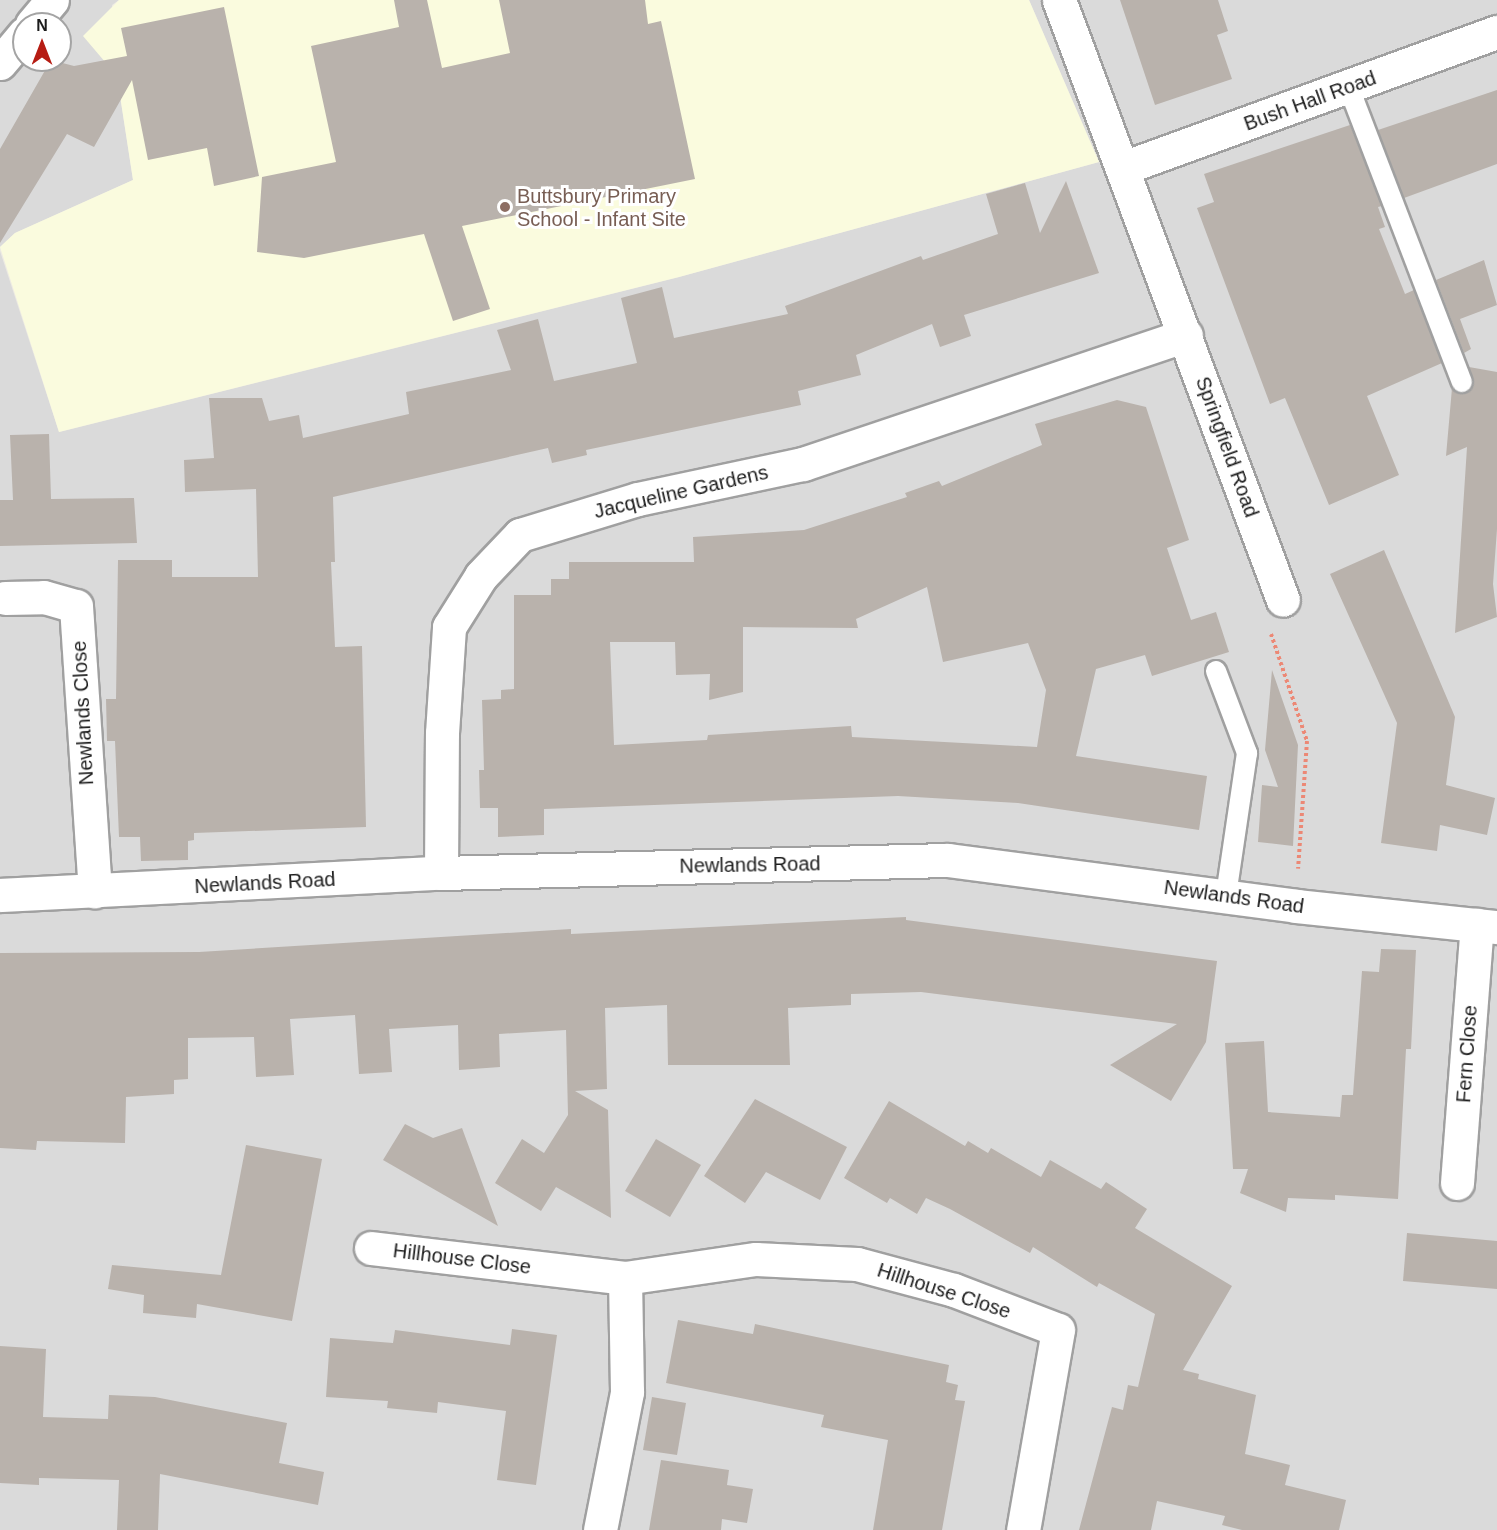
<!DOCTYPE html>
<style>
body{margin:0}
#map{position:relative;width:1497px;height:1530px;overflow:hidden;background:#edeae3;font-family:Helvetica,sans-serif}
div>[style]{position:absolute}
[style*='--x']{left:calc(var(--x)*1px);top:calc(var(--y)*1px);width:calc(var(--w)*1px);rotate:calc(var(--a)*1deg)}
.residential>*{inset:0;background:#dadada}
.education>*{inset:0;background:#fafbde}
.building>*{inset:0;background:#b9b2ac}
.path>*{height:4px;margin-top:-2px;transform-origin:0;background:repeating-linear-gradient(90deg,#ec8875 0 3px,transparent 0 6px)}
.roads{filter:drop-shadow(2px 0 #a0a0a0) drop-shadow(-2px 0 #a0a0a0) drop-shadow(0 2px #a0a0a0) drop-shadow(0 -2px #a0a0a0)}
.lane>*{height:20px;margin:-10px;padding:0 10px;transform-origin:10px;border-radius:10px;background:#fff}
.street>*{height:33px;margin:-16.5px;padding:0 16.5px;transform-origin:16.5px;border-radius:16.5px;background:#fff}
.dots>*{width:16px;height:16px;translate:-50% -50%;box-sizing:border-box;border:3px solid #fff;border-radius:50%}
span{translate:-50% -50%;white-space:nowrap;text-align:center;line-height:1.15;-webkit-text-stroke:6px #fff;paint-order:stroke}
.street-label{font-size:20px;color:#1c1c1c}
.education-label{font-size:20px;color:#785e54}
.left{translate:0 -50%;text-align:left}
.north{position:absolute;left:12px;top:12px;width:60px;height:60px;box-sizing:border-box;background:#fff;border:2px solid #a4a4a4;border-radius:50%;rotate:0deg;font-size:16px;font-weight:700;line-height:24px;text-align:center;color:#1c1c1c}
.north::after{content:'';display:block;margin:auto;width:21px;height:27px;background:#b61c13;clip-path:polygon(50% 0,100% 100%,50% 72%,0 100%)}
</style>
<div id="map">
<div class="residential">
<div style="clip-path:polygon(evenodd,0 0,119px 0,112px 5px,117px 76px,133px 180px,15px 233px,0 247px,0 0,24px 24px,60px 24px,60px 60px,24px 60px,24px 24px)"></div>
<div style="clip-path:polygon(1029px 0,1497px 0,1497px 1530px,0 1530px,0 251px,59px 432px,679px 277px,1099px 162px)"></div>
</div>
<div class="education">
<div style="clip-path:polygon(119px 0,1029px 0,1099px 162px,679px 277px,59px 432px,0 247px,15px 233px,133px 180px,117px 76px,83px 36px)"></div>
</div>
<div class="building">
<div style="clip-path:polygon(394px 0,427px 0,442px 68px,510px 53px,499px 0,645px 0,648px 24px,661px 21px,695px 179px,462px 226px,490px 309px,453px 321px,424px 234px,304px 258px,257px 252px,262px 177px,336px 162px,311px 46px,399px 27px)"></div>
<div style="clip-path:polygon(1120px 0,1218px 0,1228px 31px,1217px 35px,1232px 79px,1155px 105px)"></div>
<div style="clip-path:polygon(224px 7px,259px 176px,214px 186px,207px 148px,148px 160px,132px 80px,94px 147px,67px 134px,0 243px,0 149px,51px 60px,74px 66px,127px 56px,121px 28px)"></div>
<div style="clip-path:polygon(1497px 90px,1497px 164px,1404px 198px,1378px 130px)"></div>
<div style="clip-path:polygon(1350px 125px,1382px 206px,1378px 207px,1385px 227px,1379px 229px,1405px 294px,1414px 290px,1442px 363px,1367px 396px,1399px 475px,1329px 505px,1285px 398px,1270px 404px,1197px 208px,1214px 202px,1204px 174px)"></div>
<div style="clip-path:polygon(1066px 181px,1099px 273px,964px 315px,971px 336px,940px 347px,932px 324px,856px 355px,861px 375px,798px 391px,801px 405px,586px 450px,587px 455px,552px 463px,548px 448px,333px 497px,335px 562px,331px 562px,335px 647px,362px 646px,366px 827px,194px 833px,194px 840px,188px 841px,188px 860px,141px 861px,140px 837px,119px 837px,115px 741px,107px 741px,106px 699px,116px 699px,118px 560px,172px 560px,172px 577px,258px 577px,256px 489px,185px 492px,184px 460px,214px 458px,209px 398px,262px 398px,269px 421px,299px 415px,303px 438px,409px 414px,406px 392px,511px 370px,497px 330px,538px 319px,554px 381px,637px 363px,621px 298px,662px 287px,674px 338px,788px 314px,785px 306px,921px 256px,923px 260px,998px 234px,986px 194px,1025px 183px,1040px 233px)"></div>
<div style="clip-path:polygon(1484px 260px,1497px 305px,1460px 319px,1471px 349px,1464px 353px,1436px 280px)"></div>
<div style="clip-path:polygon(1469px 367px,1497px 372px,1497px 529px,1493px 584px,1497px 617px,1455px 633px,1467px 447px,1446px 456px,1452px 388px,1461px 394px,1471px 390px,1474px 383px)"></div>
<div style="clip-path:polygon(evenodd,1117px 400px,1146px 407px,1189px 540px,1167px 548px,1191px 620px,1216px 612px,1229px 652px,1152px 676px,1145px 655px,1096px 669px,1076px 756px,1207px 776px,1199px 830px,1018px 803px,898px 796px,544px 809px,544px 835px,498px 837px,498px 808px,480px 808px,479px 770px,484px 770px,482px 700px,501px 699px,501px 690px,514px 689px,514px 595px,551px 595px,551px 579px,569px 579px,569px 562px,694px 562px,693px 537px,804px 530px,907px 497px,905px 493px,939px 481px,942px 486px,1042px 445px,1035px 424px,1117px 400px,927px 587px,943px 662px,1028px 643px,1046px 690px,1037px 747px,852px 737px,851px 726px,708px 735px,707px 740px,614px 745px,610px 642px,675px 642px,676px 675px,710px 674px,709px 700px,743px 692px,743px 627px,858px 628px,856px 619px,927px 587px)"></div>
<div style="clip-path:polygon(49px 434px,51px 499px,134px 498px,137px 543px,0 546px,0 500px,13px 500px,10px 435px)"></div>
<div style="clip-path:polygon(1384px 550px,1455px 717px,1446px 785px,1495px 798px,1487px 835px,1440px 825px,1437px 851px,1381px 843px,1397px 723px,1330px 574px)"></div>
<div style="clip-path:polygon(1272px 670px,1298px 745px,1293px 846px,1258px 842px,1262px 785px,1278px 787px,1265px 750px)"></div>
<div style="clip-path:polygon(906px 917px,906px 920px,1217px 961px,1206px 1042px,1171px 1101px,1110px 1065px,1177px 1024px,921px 992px,851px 994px,851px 1005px,788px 1008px,790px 1065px,668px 1065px,667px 1005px,605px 1008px,607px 1089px,575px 1091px,608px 1110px,611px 1218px,556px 1187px,541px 1211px,495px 1183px,522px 1139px,544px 1153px,568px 1115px,566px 1030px,499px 1034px,500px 1067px,459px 1070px,458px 1025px,389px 1029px,392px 1072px,359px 1074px,355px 1015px,290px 1019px,294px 1075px,256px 1077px,254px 1037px,188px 1038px,188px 1079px,174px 1080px,174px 1094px,126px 1097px,125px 1143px,37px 1141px,36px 1150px,0 1148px,0 953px,199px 952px,571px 929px,571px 934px)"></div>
<div style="clip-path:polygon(1381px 949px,1416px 950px,1411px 1049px,1406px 1049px,1398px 1199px,1335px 1195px,1335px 1200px,1288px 1198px,1286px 1212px,1240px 1193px,1248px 1169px,1233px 1169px,1225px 1043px,1264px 1041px,1268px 1112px,1340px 1117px,1342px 1095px,1353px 1095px,1362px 971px,1379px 972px)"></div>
<div style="clip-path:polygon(755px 1099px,847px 1147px,820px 1200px,766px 1172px,745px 1203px,704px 1176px)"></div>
<div style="clip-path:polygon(889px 1101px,965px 1146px,968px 1141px,988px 1153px,991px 1148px,1041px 1177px,1050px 1160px,1101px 1189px,1106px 1182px,1147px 1209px,1135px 1228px,1232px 1286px,1183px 1370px,1199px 1374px,1198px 1379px,1256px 1395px,1245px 1454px,1290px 1465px,1285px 1485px,1346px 1500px,1339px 1530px,1242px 1530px,1222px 1525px,1225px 1516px,1157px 1501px,1151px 1530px,1079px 1530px,1112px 1407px,1123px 1410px,1128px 1385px,1138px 1387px,1155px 1314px,1099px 1283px,1097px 1287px,1033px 1247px,1030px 1253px,950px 1209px,926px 1198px,917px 1214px,890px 1198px,887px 1203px,844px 1178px)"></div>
<div style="clip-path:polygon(405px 1124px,433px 1138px,462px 1128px,498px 1226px,383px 1160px)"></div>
<div style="clip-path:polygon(656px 1139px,701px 1165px,670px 1217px,625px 1191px)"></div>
<div style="clip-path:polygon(246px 1145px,322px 1159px,292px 1321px,197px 1304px,196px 1318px,143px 1313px,144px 1295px,108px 1289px,112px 1265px,221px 1275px)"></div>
<div style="clip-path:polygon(1407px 1233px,1497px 1241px,1497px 1289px,1403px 1281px)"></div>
<div style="clip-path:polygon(678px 1320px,753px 1334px,755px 1324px,949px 1365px,946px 1382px,958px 1385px,955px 1400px,965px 1401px,942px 1530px,873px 1530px,888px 1440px,821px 1427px,824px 1415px,666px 1383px)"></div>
<div style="clip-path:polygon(512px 1329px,557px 1335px,536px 1485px,497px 1480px,506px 1411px,438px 1402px,437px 1413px,387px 1408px,388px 1401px,326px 1397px,330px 1338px,393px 1343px,395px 1330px,510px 1345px)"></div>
<div style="clip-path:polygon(0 1346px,46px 1349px,43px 1417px,108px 1419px,109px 1395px,155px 1397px,287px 1423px,279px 1463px,324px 1472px,318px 1505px,160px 1474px,158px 1530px,117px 1530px,119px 1480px,39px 1478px,39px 1485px,0 1483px)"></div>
<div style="clip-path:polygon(652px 1397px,686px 1403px,677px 1455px,643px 1450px)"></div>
<div style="clip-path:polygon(661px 1460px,729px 1470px,727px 1485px,753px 1489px,747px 1523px,722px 1519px,721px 1530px,649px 1530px)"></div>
</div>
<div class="path">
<div style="--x:1271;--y:634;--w:113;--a:71.4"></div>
<div style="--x:1307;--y:741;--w:128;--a:94"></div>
</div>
<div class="roads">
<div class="lane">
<div style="--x:1349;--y:88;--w:315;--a:69"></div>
<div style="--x:1216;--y:671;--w:88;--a:69.3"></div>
<div style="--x:1247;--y:753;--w:145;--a:98.4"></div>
</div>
<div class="street">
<div style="--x:1059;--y:0;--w:640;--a:69.53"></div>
<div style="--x:32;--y:24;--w:31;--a:-50"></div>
<div style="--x:0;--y:63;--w:38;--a:-50"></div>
<div style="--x:1123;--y:168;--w:398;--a:-20"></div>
<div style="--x:5;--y:598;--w:39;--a:-1"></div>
<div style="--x:44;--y:597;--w:33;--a:16"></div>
<div style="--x:76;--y:606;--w:286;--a:86.2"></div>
<div style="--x:441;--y:873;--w:140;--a:-89.6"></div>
<div style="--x:442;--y:733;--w:106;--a:-86.2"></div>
<div style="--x:449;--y:627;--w:60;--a:-57.9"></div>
<div style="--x:481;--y:576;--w:57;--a:-46.4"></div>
<div style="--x:520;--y:535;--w:123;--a:-17"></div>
<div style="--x:638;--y:499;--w:169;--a:-12"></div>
<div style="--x:803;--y:464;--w:404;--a:-18.6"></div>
<div style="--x:0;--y:895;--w:442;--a:-2.9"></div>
<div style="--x:441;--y:873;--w:507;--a:-1.47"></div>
<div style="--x:948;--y:860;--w:351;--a:7.5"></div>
<div style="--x:1296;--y:906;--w:202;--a:6"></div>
<div style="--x:1457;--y:1183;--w:259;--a:-85.6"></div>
<div style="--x:371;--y:1248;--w:256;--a:6.7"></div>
<div style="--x:600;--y:1530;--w:141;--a:-78.9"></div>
<div style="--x:627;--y:1392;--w:114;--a:-91"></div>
<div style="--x:625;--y:1278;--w:132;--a:-8.3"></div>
<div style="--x:756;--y:1259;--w:101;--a:2.8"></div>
<div style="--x:857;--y:1264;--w:100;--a:15"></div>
<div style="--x:954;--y:1290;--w:111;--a:21"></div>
<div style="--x:1058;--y:1330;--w:203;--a:99.9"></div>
</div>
</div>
<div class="dots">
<div style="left:505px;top:207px;background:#8d6e63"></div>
</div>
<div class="street-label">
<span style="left:1310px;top:101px;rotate:-20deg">Bush Hall Road</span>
<span style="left:1227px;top:447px;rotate:70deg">Springfield Road</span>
<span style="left:681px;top:492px;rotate:-13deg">Jacqueline Gardens</span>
<span style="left:83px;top:713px;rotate:-93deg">Newlands Close</span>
<span style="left:750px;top:865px;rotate:-1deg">Newlands Road</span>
<span style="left:265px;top:883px;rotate:-3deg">Newlands Road</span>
<span style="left:1234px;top:897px;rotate:8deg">Newlands Road</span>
<span style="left:1467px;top:1054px;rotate:-86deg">Fern Close</span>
<span style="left:462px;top:1259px;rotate:7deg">Hillhouse Close</span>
<span style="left:944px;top:1291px;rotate:18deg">Hillhouse Close</span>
</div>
<div class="education-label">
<span class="left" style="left:517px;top:208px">Buttsbury Primary<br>School - Infant Site</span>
</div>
<div class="north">N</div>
</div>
